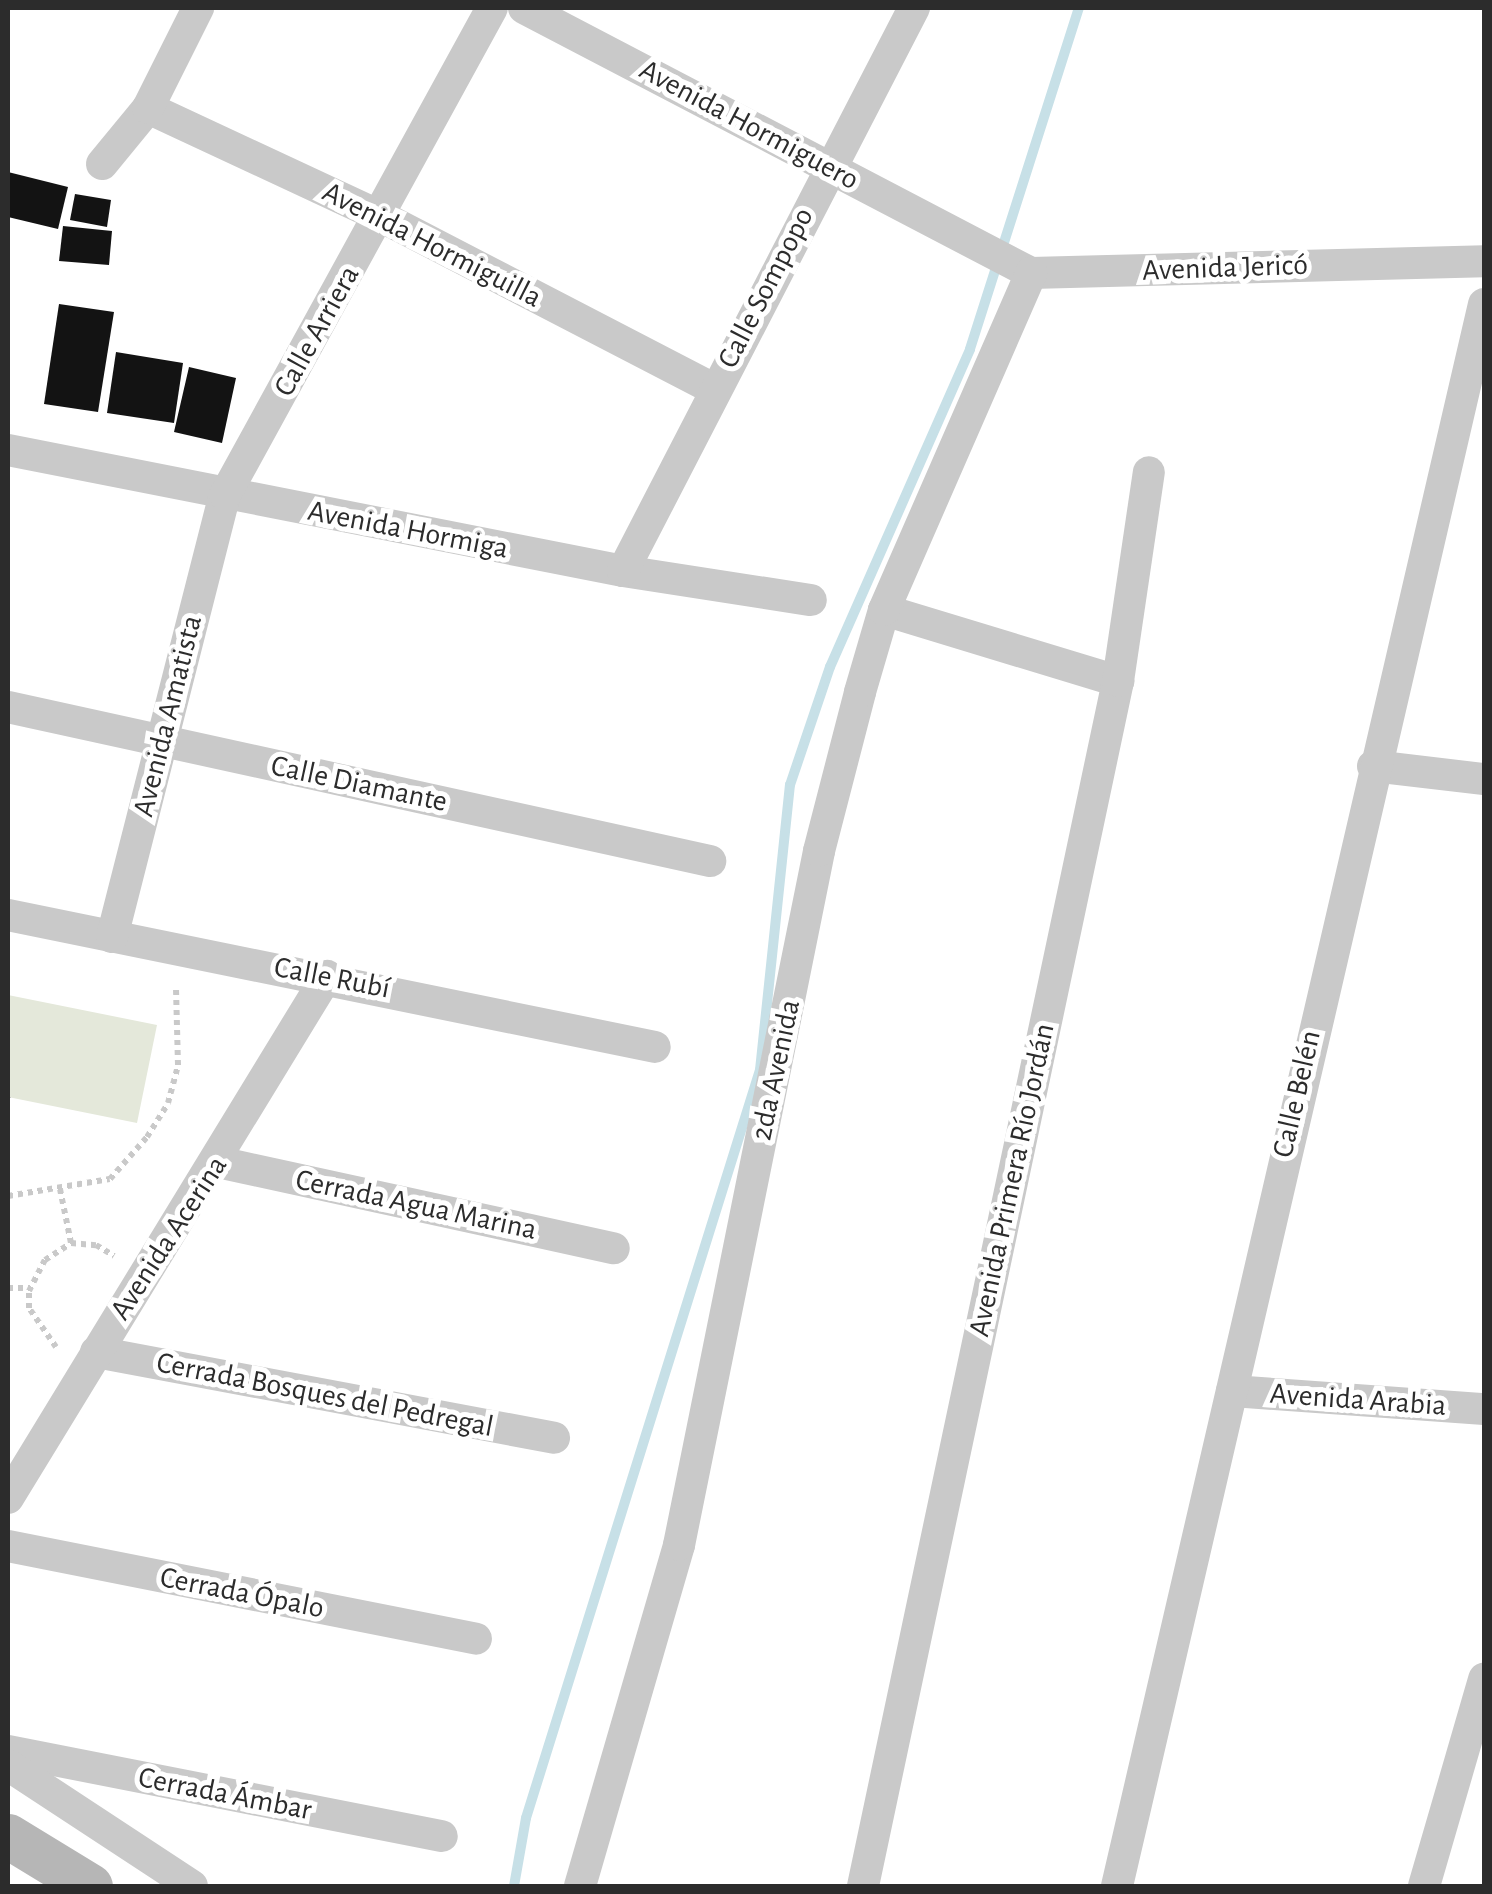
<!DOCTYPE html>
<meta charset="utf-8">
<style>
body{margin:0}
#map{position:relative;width:1492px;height:1894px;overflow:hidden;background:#fff;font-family:"Alegreya Sans",sans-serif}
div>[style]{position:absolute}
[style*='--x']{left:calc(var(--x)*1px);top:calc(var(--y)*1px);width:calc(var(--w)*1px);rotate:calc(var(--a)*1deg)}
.green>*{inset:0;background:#e4e8da}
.stream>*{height:10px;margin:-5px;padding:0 5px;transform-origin:5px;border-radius:5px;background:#c7e0e7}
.building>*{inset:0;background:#131313}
.path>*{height:6px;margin-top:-3px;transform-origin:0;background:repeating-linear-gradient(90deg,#c9c9c9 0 5px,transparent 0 10px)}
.minor>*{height:32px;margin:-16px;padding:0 16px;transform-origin:16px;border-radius:16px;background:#c9c9c9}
.secondary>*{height:45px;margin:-22.5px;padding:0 22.5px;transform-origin:22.5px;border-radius:22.5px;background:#b6b6b6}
span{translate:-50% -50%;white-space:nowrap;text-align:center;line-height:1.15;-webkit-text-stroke:10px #fff;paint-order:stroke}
.street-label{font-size:30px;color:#2c2c2c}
.frame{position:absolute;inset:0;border:10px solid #2c2c2c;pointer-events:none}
</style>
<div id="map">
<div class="green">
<div style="clip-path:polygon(8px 995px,157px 1025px,137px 1123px,8px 1097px)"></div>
</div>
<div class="stream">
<div style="--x:514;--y:1886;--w:69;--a:-80"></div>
<div style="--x:526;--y:1818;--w:784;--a:-72.63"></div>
<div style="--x:760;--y:1070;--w:287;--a:-84"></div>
<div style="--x:790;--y:785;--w:125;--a:-71.3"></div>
<div style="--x:830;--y:667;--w:347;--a:-66.2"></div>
<div style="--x:970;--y:349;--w:358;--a:-72.3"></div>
</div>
<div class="building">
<div style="clip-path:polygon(8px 172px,68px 187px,58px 229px,8px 217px)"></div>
<div style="clip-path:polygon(75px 194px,111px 200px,107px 227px,70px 220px)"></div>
<div style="clip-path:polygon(63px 226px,112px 231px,109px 265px,59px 261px)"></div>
<div style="clip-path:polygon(59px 304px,114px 312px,98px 412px,44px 404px)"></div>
<div style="clip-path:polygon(116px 352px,183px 363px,174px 423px,107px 413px)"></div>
<div style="clip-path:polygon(189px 367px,236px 378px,222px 443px,174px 432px)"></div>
</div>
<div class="path">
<div style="--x:8;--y:1098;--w:1;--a:-90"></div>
<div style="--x:60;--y:1189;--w:55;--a:78.5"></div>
<div style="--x:8;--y:1196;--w:103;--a:-9.5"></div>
<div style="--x:110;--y:1179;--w:56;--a:-48.6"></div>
<div style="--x:147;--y:1137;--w:40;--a:-58"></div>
<div style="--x:168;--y:1103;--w:39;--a:-75"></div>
<div style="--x:178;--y:1065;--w:78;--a:-91.5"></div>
<div style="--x:8;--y:1288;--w:22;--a:0"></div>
<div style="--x:56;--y:1347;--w:47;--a:-124.7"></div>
<div style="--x:29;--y:1308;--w:17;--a:-90"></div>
<div style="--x:29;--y:1291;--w:35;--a:-63"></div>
<div style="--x:45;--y:1260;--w:31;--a:-33"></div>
<div style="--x:71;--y:1243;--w:25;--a:5"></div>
<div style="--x:96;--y:1245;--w:21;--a:31"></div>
</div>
<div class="minor">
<div style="--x:524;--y:8;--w:572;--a:27.6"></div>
<div style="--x:1031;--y:273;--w:453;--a:-1.5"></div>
<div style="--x:148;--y:108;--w:258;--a:25"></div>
<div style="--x:382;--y:217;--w:374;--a:27.4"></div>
<div style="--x:102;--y:164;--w:72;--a:-50.6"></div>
<div style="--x:148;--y:108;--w:112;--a:-63.4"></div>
<div style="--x:8;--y:450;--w:627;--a:11.13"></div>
<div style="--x:623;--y:571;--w:190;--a:8.8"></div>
<div style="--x:623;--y:571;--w:634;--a:-62.67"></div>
<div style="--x:884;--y:610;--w:245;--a:16.9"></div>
<div style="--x:8;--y:707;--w:719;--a:12.37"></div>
<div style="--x:1373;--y:766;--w:112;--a:6.7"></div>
<div style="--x:8;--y:915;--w:660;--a:11.53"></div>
<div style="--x:112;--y:937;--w:456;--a:-75.7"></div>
<div style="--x:225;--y:495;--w:555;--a:-61.27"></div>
<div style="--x:218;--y:1162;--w:405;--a:12.3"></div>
<div style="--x:96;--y:1352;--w:466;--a:10.6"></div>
<div style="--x:1232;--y:1391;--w:253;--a:4.1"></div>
<div style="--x:8;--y:1498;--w:612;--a:-58.57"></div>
<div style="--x:8;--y:1546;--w:477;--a:11.2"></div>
<div style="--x:8;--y:1751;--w:442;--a:11.1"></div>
<div style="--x:8;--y:1765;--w:220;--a:33.3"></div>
<div style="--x:580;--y:1886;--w:355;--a:-73.8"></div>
<div style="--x:679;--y:1545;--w:708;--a:-78.59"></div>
<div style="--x:819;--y:851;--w:164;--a:-75.5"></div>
<div style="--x:860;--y:692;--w:85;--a:-73.7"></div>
<div style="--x:884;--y:610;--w:368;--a:-66.4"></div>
<div style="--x:863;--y:1886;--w:1232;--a:-78.05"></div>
<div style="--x:1118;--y:681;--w:211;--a:-81.6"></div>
<div style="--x:1117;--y:1886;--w:1624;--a:-76.94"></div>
<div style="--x:1424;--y:1886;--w:216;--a:-73.8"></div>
</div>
<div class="secondary">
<div style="--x:8;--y:1836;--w:96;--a:31.4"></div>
</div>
<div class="street-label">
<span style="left:749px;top:125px;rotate:28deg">Avenida Hormiguero</span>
<span style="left:432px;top:245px;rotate:27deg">Avenida Hormiguilla</span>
<span style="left:1225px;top:268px;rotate:-2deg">Avenida Jericó</span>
<span style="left:766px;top:288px;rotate:-63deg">Calle Sompopo</span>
<span style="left:317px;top:331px;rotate:-61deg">Calle Arriera</span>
<span style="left:408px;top:530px;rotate:11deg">Avenida Hormiga</span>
<span style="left:168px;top:716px;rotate:-76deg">Avenida Amatista</span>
<span style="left:359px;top:784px;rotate:12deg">Calle Diamante</span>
<span style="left:332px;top:978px;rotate:11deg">Calle Rubí</span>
<span style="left:776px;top:1070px;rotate:-78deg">2da Avenida</span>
<span style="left:1297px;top:1094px;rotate:-77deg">Calle Belén</span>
<span style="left:1012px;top:1180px;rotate:-78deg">Avenida Primera Río Jordán</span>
<span style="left:416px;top:1205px;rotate:12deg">Cerrada Agua Marina</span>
<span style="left:169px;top:1238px;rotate:-57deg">Avenida Acerina</span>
<span style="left:325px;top:1395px;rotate:11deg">Cerrada Bosques del Pedregal</span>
<span style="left:1358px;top:1400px;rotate:4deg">Avenida Arabia</span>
<span style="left:242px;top:1593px;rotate:11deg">Cerrada Ópalo</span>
<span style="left:225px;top:1794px;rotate:11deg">Cerrada Ámbar</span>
</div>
<div class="frame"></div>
</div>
